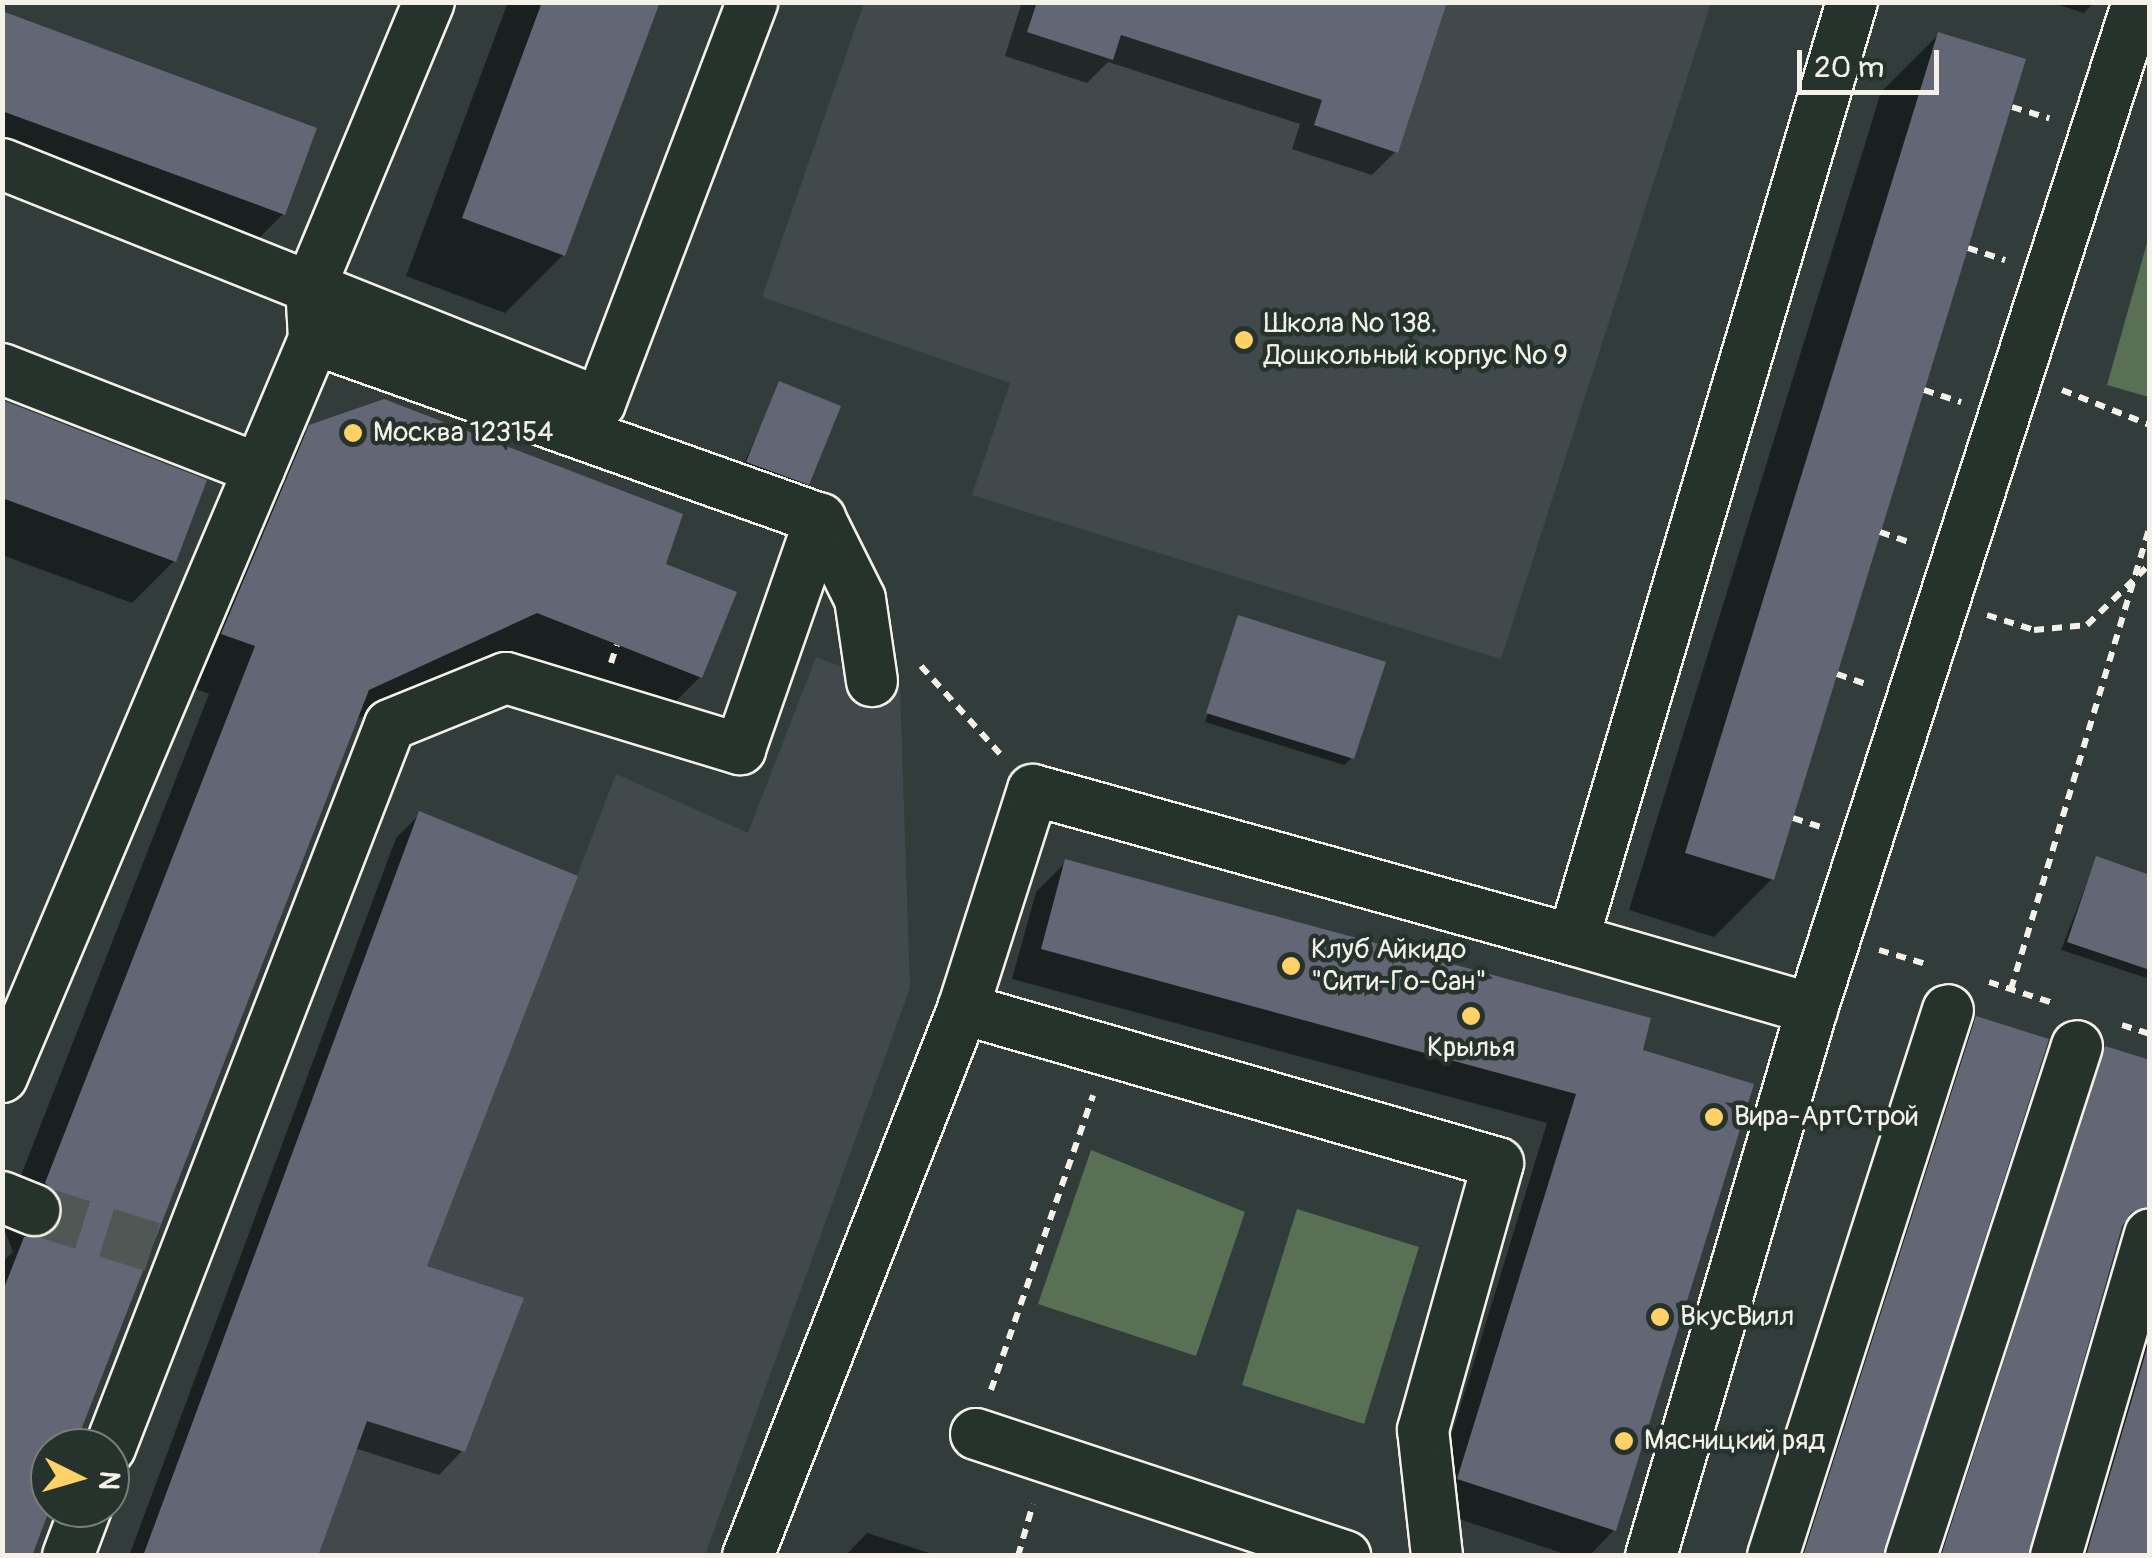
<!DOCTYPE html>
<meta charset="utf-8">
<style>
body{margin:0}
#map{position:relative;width:2152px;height:1558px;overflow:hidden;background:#323d3b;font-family:Pangolin,sans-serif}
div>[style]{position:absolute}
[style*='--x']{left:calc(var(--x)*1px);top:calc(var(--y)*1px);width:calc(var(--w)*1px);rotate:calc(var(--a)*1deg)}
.built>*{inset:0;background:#41494c}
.green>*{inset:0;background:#597055}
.shadow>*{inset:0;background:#0007}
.building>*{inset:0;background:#636674}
.minor-tunnel>*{height:50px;margin-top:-25px;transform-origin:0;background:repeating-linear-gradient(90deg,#4f5855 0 50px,transparent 0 75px)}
.path>*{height:6px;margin-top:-3px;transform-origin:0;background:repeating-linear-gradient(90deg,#f4f1e8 0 10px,transparent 0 18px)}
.roads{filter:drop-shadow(2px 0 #f4f1e8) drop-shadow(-2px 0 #f4f1e8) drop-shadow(0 2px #f4f1e8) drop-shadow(0 -2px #f4f1e8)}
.minor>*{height:50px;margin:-25px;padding:0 25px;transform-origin:25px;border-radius:25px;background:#26332d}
.dots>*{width:28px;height:28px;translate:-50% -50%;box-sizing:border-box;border:5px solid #26332d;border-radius:50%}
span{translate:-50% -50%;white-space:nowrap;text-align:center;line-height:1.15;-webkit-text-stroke:9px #26332d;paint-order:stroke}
.poi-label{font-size:28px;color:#f4f1e8}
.left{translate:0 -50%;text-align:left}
.frame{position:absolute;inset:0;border:5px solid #f4f1e8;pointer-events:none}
.north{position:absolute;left:30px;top:1428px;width:100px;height:100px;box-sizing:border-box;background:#26332d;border:2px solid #787f78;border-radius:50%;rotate:95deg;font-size:28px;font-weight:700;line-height:40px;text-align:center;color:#f4f1e8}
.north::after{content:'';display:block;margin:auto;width:35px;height:45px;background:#ffd166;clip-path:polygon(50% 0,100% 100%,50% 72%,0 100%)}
.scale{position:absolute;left:1797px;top:50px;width:142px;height:45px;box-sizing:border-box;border:5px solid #f4f1e8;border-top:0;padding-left:12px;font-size:30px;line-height:35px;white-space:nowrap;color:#f4f1e8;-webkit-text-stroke:8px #26332d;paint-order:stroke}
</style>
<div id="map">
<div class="built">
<div style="clip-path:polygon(864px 3px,1711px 3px,1501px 659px,972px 495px,1010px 383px,762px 297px)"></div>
<div style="clip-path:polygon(816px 657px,900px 689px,910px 988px,705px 1555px,143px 1556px,419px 811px,577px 876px,616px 774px,748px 833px)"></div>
</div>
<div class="green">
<div style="clip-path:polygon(2149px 236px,2150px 236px,2149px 397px,2107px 385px)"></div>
<div style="clip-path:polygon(1091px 1150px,1245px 1212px,1196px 1356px,1038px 1304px)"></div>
<div style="clip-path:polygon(1297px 1209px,1419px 1247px,1364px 1424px,1242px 1385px)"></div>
</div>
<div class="shadow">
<div style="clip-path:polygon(508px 2px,658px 2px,563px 255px,505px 313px,406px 276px)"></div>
<div style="clip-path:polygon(1022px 2px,1444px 2px,1396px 151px,1372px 175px,1292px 149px,1300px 124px,1108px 62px,1087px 83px,1005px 56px)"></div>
<div style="clip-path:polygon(2050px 2px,2094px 2px,2084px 13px)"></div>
<div style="clip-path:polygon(2px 14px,283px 214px,241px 256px,2px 168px)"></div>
<div style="clip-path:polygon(1939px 34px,1772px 879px,1714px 937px,1629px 910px,1881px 92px)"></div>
<div style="clip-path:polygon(780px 384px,807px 483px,800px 491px,741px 470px)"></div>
<div style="clip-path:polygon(2px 405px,174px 561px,132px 603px,2px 555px)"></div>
<div style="clip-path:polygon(310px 427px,663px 565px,700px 677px,653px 724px,488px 659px,355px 720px,71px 1448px,50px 1448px,50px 1501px,2px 1556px,2px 1262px,13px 1252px,2px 1224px,209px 694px,175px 681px,262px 476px)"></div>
<div style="clip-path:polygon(1239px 618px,1352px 758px,1344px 765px,1205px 722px)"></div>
<div style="clip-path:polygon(420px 814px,424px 1267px,463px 1450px,439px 1475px,354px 1448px,315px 1556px,129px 1556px,396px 838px)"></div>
<div style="clip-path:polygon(2096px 859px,2150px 877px,2150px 979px,2061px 950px)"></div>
<div style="clip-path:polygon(1066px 862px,1640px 1052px,1614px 1530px,1589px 1556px,1571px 1556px,1429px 1509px,1547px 1123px,1012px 979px,1036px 892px)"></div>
<div style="clip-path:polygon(1976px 1019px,1883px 1556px,1800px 1556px,1969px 1026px)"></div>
<div style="clip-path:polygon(2106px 1049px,2150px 1063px,2150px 1213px,2132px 1213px,2120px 1224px,2028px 1556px,1938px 1556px)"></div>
<div style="clip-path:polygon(2150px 1325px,2150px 1542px,2145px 1556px,2082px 1556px)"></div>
<div style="clip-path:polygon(867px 1533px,939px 1556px,845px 1556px)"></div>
</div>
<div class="building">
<div style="clip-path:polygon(542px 2px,660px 2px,565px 256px,462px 218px)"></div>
<div style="clip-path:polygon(1037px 2px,1447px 2px,1398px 153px,1314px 125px,1322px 100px,1121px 35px,1113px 60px,1027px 32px)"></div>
<div style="clip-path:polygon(2px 11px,317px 128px,285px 215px,2px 111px)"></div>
<div style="clip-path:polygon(1938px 32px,2026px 59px,1774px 880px,1685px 853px)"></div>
<div style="clip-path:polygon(779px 381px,841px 406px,809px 485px,746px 462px)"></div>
<div style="clip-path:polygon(384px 399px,683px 514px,666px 564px,737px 592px,702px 678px,537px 613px,369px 690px,74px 1448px,50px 1448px,50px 1508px,32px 1556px,2px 1556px,2px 1293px,24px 1237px,52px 1233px,62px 1220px,58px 1193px,45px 1183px,255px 646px,221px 634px,309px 425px)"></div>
<div style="clip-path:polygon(2px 400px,207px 480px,176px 562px,2px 498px)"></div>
<div style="clip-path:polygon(1238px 615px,1386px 662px,1354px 759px,1206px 713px)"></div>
<div style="clip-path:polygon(419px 811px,578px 876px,427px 1266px,524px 1298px,465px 1452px,367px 1421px,318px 1556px,143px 1556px)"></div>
<div style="clip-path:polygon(2096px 856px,2150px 875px,2150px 970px,2067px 942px)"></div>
<div style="clip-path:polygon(1065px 859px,1651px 1018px,1643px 1050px,1754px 1084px,1616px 1531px,1457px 1479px,1576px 1094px,1041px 949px)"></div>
<div style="clip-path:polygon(1976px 1016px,2049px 1039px,1883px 1556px,1803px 1556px)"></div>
<div style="clip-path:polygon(2105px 1046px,2150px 1060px,2150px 1206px,2131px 1213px,2122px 1226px,2028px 1556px,1941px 1556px)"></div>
<div style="clip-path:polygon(2150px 1338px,2150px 1556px,2086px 1556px)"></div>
</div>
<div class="minor-tunnel">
<div style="--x:35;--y:1210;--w:123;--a:17.5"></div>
</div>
<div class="path">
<div style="--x:2012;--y:107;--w:39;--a:17"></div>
<div style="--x:1968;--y:248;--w:39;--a:18"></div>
<div style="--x:1924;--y:390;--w:39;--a:18"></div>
<div style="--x:2062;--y:390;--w:95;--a:21.7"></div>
<div style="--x:1880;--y:532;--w:34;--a:19"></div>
<div style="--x:1987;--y:615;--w:49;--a:17.7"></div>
<div style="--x:2034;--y:630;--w:53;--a:-5.4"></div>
<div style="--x:2087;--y:625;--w:88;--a:-44.1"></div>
<div style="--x:611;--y:663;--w:19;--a:-72"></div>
<div style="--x:921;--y:666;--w:122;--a:48"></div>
<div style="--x:1837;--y:674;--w:34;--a:19"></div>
<div style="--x:1793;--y:818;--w:28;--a:18"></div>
<div style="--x:1879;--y:950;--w:52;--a:16.7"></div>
<div style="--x:1989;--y:982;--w:67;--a:18.2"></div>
<div style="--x:2011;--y:989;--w:484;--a:-73.3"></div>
<div style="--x:2122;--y:1025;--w:29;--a:18"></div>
<div style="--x:991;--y:1390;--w:312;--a:-70.9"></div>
<div style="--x:1018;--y:1556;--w:54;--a:-73.9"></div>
</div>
<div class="roads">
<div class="minor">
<div style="--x:2;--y:164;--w:644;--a:21.78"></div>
<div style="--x:600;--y:403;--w:429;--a:-69.2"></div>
<div style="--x:2;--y:369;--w:276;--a:21.3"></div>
<div style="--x:820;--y:519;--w:89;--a:63.4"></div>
<div style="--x:860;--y:599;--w:83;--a:81.7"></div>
<div style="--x:1573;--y:940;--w:249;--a:16.1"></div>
<div style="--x:2;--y:1077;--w:801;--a:-67.08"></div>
<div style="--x:314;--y:339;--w:54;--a:-93.2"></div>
<div style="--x:311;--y:285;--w:307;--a:-67.4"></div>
<div style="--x:2;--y:1197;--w:35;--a:22"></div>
<div style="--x:976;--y:1434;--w:389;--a:18.3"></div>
<div style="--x:110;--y:1448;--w:775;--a:-68.83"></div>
<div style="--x:390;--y:725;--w:125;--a:-22.1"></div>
<div style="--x:506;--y:678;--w:245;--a:16.9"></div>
<div style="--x:740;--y:749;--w:244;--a:-70.8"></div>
<div style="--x:820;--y:519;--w:537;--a:-160.42"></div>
<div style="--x:68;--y:1556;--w:51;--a:-69.4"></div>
<div style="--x:748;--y:1556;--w:588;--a:-68.54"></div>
<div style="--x:1437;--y:1556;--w:127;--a:-96.3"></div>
<div style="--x:1423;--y:1430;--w:277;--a:-74.3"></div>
<div style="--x:1498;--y:1163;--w:557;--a:-163.94"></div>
<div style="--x:963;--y:1009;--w:230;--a:-72.3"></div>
<div style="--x:1033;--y:790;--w:560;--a:15.52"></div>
<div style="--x:1573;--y:940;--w:979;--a:-73.44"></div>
<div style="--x:1651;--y:1556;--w:570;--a:-73.6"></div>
<div style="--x:1812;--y:1009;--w:1058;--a:-72.06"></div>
<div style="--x:1773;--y:1556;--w:573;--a:-72.23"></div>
<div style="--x:1911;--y:1556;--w:536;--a:-71.97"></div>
<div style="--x:2056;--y:1556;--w:335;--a:-73.7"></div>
</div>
</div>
<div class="dots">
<div style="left:1244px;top:340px;background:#ffd166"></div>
<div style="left:353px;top:433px;background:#ffd166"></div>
<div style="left:1291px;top:966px;background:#ffd166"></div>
<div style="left:1471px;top:1016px;background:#ffd166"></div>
<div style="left:1714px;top:1117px;background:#ffd166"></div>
<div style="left:1660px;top:1317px;background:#ffd166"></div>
<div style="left:1624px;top:1441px;background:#ffd166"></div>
</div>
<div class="poi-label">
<span class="left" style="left:1264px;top:340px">Школа № 138.<br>Дошкольный корпус № 9</span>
<span class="left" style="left:373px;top:433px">Москва 123154</span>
<span class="left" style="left:1311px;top:966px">Клуб Айкидо<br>"Сити-Го-Сан"</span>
<span style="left:1471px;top:1048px">Крылья</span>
<span class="left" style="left:1734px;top:1117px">Вира-АртСтрой</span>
<span class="left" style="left:1680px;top:1317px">ВкусВилл</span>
<span class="left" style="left:1644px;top:1441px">Мясницкий ряд</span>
</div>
<div class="frame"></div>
<div class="north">N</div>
<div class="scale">20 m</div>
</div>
